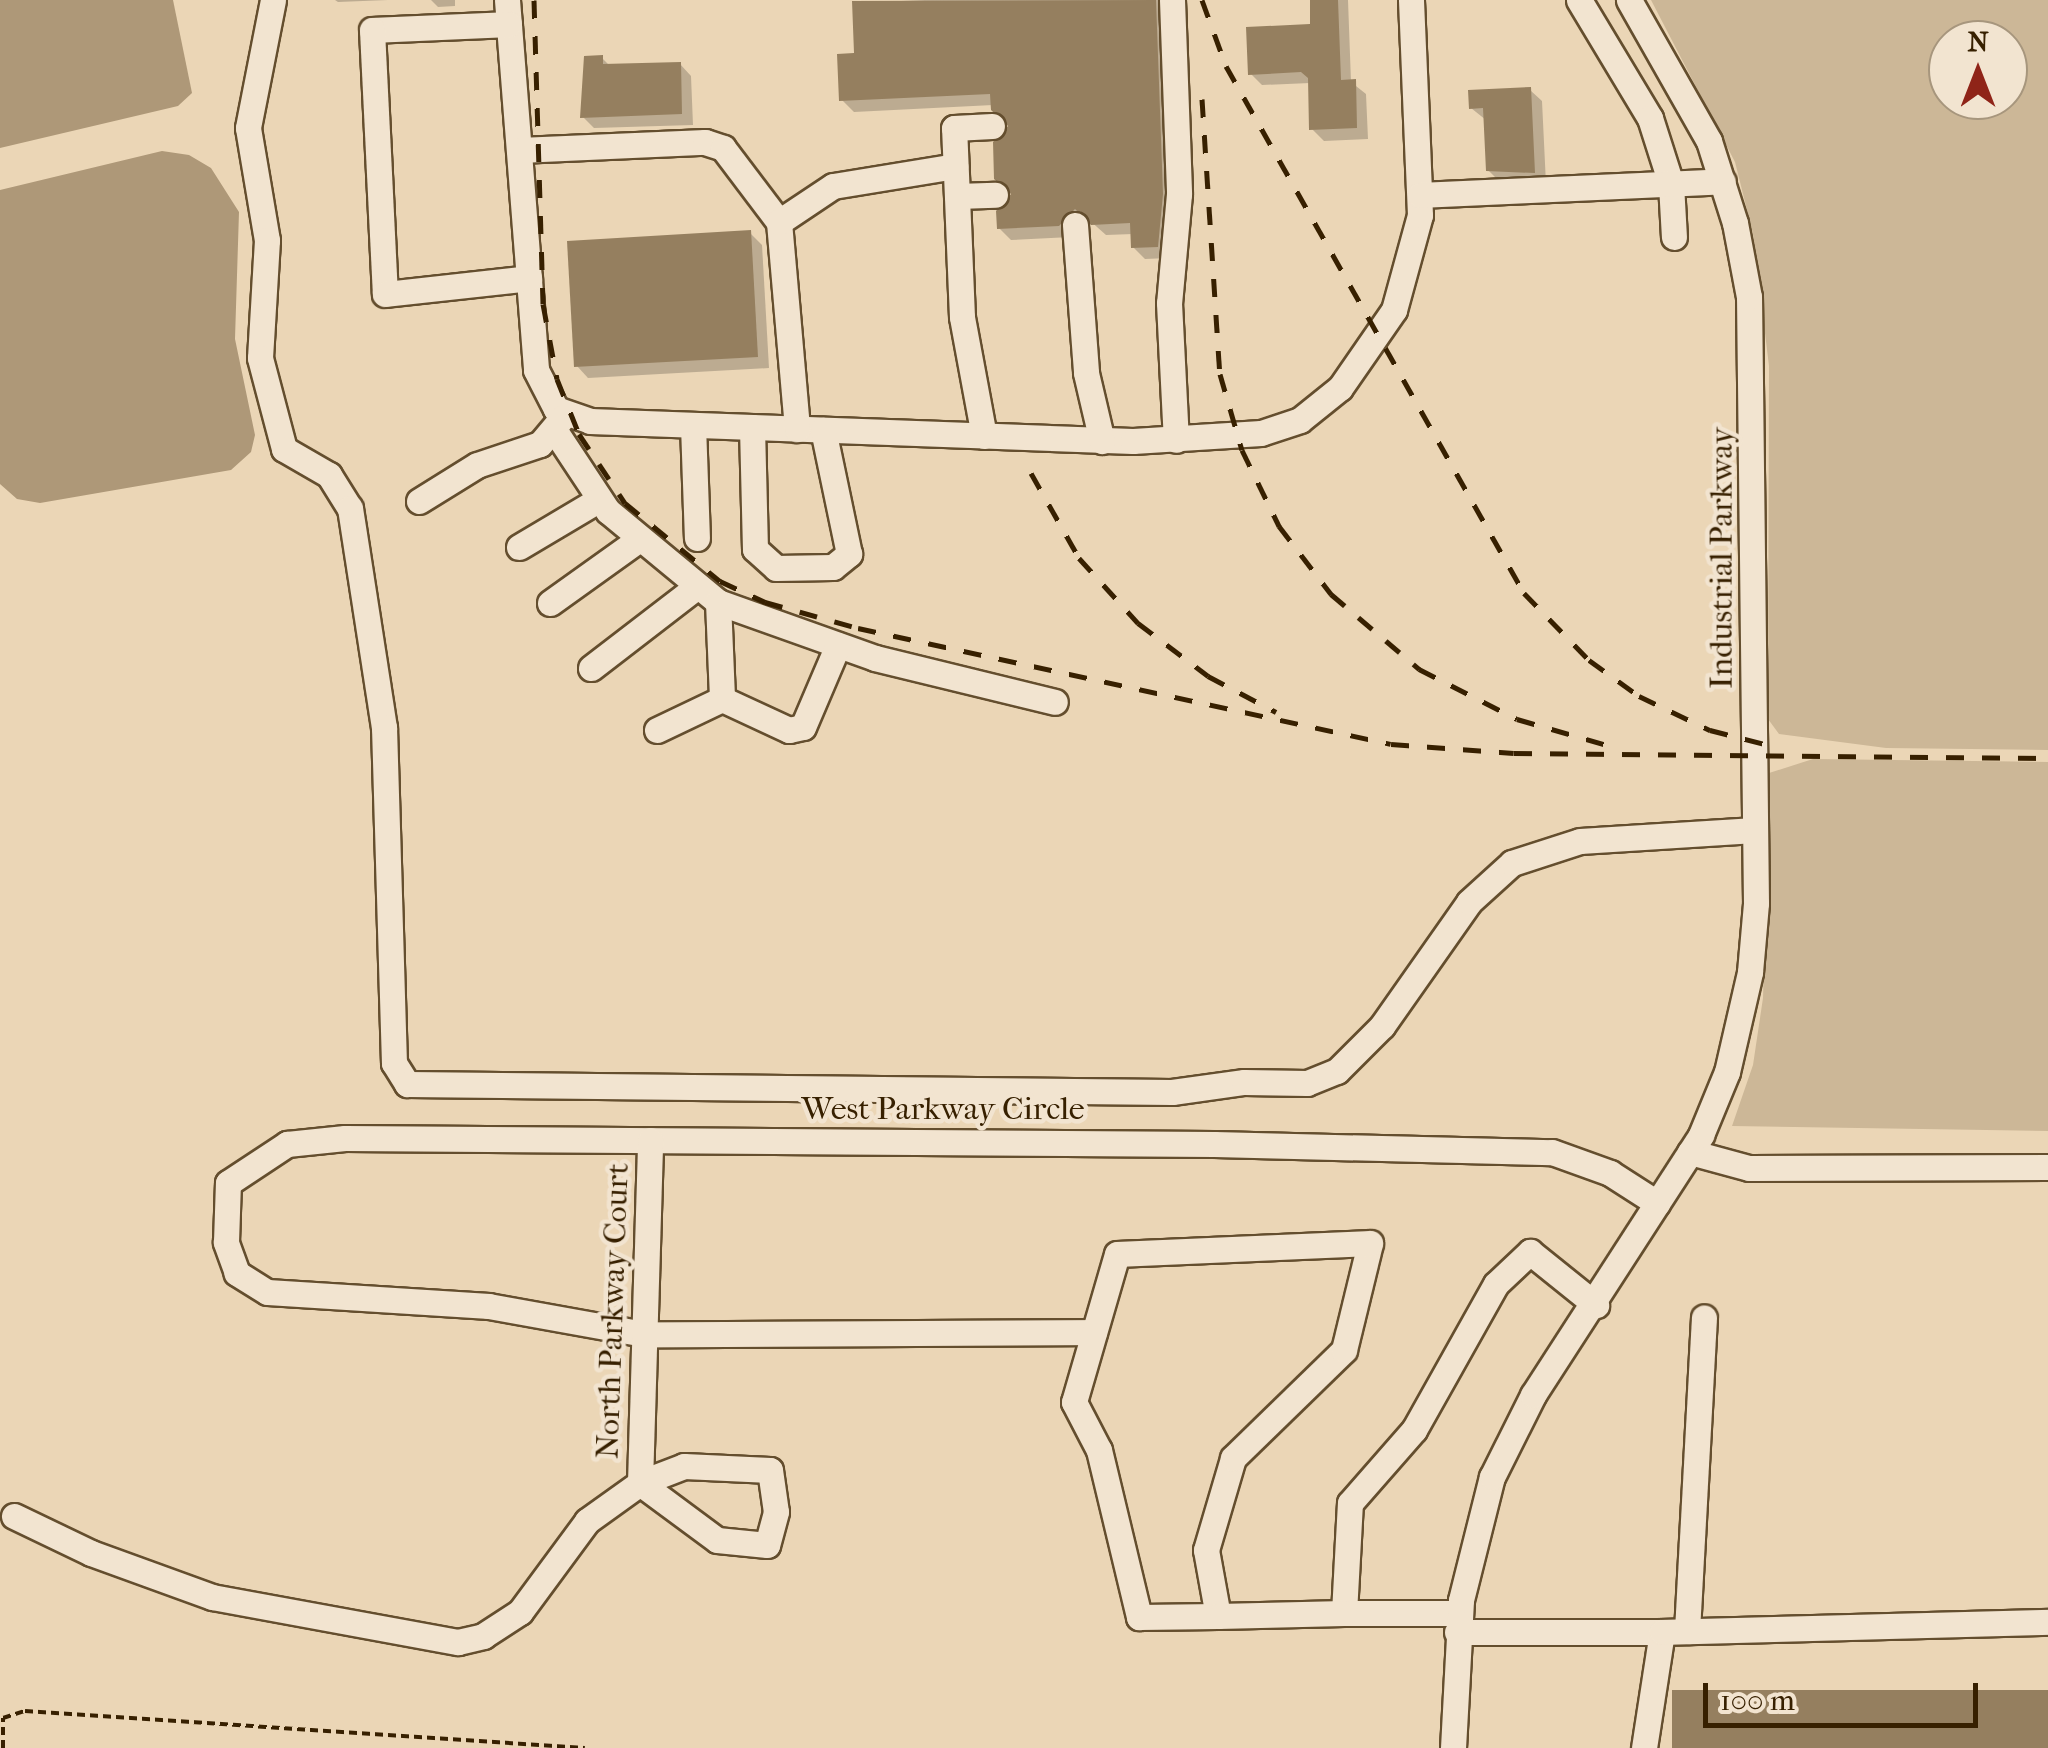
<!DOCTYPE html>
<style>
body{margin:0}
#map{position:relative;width:2048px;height:1748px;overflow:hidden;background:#ebd6b6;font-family:"IM FELL French Canon",serif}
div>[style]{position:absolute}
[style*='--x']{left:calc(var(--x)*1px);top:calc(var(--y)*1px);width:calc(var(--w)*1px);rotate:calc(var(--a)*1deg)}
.green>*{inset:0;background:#ccb797}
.water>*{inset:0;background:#ae9878}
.shadow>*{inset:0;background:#0003}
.building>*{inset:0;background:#957f5f}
.path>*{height:4px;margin-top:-2px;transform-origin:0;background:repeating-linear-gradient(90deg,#372000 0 8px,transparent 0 13px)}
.roads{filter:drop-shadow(2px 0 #644e2e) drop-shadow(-2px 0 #644e2e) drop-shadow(0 2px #644e2e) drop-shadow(0 -2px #644e2e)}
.minor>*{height:25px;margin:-12.5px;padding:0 12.5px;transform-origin:12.5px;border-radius:12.5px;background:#f2e4d0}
.rail>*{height:5px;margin-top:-2.5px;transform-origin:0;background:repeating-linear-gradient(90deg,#372000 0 18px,transparent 0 36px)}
span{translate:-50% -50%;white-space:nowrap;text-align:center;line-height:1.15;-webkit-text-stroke:9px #f2e4d0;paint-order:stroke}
.street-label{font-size:32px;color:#372000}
.north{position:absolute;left:1928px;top:20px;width:100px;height:100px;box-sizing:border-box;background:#f2e4d0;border:2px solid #a7967d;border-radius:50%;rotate:0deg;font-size:28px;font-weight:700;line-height:40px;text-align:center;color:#372000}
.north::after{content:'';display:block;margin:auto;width:35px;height:45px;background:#8f2418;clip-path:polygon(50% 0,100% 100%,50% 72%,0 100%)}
.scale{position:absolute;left:1703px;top:1683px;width:275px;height:45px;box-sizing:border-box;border:5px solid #372000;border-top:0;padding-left:12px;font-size:30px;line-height:35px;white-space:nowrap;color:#372000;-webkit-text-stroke:8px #f2e4d0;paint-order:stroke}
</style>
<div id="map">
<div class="green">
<div style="clip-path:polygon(evenodd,1651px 0,2048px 0,2048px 750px,1886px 748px,1779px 734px,1768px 719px,1769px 366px,1753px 234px,1735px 162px,1651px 0,2008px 40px,2008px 100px,1948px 100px,1948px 40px,2008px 40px)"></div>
<div style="clip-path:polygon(1813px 759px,2048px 762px,2048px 1131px,1732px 1126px,1753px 1065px,1763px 998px,1769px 773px)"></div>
</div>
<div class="water">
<div style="clip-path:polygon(0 0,173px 0,192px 93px,178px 106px,0 148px)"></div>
<div style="clip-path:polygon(162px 151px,189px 155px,211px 168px,239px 212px,235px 339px,255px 435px,251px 452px,231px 470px,40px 503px,17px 499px,0 484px,0 190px)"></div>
</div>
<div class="shadow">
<div style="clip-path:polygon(335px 0,388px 0,338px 2px)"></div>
<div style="clip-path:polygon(431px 0,455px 0,455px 6px,438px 7px)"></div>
<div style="clip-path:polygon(925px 0,1166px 0,1169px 258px,1145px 259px,1133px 247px,1133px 234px,1106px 235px,1088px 219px,1071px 237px,1011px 240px,999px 228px,1014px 194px,1011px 126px,993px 105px,854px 112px,842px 100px,857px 56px,854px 3px)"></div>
<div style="clip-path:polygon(1312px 0,1348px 0,1351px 82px,1366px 94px,1368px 139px,1324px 141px,1312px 129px,1310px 83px,1262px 85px,1250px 73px,1313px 27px)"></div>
<div style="clip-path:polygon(602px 58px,611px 67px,680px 64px,691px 76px,693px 125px,594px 128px,583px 117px)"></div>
<div style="clip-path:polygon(1530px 90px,1542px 101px,1546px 184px,1500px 182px,1488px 170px,1486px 120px,1471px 108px)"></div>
<div style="clip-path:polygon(750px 233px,762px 245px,769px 368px,588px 378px,577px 366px)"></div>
</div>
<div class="building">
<div style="clip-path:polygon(1156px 0,1163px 194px,1158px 247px,1131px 248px,1130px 223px,1091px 225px,1075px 209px,1059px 226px,997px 229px,996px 211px,1011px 194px,994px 179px,993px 142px,1008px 126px,991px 110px,990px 94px,839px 101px,837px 54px,854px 53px,852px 1px)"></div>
<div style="clip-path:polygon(1310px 0,1338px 0,1341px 80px,1356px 79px,1357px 128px,1309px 130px,1308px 78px,1301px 72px,1248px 75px,1246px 27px,1310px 24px)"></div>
<div style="clip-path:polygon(603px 55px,603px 64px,681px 62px,682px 114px,580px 118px,584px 56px)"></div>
<div style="clip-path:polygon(1531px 87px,1535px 173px,1486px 171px,1483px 108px,1469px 109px,1468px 90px)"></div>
<div style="clip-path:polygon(751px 230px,758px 357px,574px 367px,567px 241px)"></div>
<div style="clip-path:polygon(1672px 1690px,2048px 1690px,2048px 1748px,1672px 1748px)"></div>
</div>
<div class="path">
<div style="--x:3;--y:1748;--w:30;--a:-90"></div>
<div style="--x:3;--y:1718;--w:23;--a:-18"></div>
<div style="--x:25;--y:1711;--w:561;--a:3.78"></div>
</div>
<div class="roads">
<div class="minor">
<div style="--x:273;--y:0;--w:130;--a:101.1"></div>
<div style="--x:248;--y:128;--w:114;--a:80.4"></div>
<div style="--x:267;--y:240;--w:118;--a:93.4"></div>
<div style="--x:260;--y:358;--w:94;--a:75.2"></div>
<div style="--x:284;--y:449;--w:52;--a:30"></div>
<div style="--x:329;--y:475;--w:39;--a:58"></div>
<div style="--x:350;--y:508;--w:222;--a:81.2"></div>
<div style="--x:384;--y:727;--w:336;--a:88.3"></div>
<div style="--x:394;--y:1063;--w:25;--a:58"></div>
<div style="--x:407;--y:1084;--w:765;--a:0.6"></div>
<div style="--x:1172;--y:1092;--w:73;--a:-7.9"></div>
<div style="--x:1244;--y:1082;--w:63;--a:0.9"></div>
<div style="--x:1307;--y:1083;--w:32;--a:-22"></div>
<div style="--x:1337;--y:1071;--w:64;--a:-45"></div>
<div style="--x:1382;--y:1026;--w:151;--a:-54.9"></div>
<div style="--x:1469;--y:902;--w:58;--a:-42.2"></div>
<div style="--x:1512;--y:863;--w:71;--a:-17.9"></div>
<div style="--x:1580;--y:841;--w:175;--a:-3.6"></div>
<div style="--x:507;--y:0;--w:371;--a:85.5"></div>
<div style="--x:536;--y:370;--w:44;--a:62.9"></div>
<div style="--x:556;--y:409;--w:36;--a:19"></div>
<div style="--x:590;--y:421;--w:543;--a:2.11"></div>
<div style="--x:1133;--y:441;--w:128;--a:-3.6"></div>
<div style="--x:1261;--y:433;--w:41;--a:-18.4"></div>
<div style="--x:1300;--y:420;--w:51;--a:-38.7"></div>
<div style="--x:1340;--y:388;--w:95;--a:-55.3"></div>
<div style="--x:1394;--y:310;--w:98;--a:-74.7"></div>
<div style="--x:1420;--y:215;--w:215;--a:-92.4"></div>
<div style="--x:1172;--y:0;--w:194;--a:87.9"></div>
<div style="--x:1179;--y:194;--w:109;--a:95.2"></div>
<div style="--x:1169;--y:303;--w:137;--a:87.1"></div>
<div style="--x:1579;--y:0;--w:138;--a:59"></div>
<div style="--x:1650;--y:118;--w:69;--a:72.3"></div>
<div style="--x:1671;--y:184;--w:53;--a:86.8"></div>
<div style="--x:509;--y:24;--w:137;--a:177.5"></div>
<div style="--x:372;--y:30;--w:264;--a:87.2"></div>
<div style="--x:385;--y:294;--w:145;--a:-6.3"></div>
<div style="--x:519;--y:150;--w:186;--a:-2.5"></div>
<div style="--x:705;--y:142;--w:19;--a:18"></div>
<div style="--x:723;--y:148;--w:93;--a:52.9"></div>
<div style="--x:779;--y:222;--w:208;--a:85"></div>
<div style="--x:1420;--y:195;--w:303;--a:-2.6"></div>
<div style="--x:957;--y:196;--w:38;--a:-2"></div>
<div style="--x:779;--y:222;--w:65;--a:-33.7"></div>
<div style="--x:833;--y:186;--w:124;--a:-9.3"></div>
<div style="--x:1075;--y:225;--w:148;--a:85.7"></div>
<div style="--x:1086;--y:373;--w:70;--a:76.8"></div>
<div style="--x:693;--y:425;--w:113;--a:88"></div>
<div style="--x:752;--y:427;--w:122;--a:88.6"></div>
<div style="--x:755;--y:549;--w:28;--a:42"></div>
<div style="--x:776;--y:568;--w:57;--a:-1"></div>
<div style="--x:833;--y:567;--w:21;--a:-39"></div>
<div style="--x:849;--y:554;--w:127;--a:-101.8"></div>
<div style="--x:555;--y:431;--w:96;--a:56.5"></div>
<div style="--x:608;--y:511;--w:143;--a:39.6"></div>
<div style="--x:718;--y:602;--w:167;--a:19.6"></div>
<div style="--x:875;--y:658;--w:185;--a:13.7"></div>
<div style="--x:984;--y:436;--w:121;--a:-100.5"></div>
<div style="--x:962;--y:317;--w:189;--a:-92.4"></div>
<div style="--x:954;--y:128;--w:38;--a:-3"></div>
<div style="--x:419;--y:501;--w:68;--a:-31.8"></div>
<div style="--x:477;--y:465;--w:66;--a:-18.4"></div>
<div style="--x:540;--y:444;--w:34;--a:-50"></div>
<div style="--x:519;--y:547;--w:92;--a:-30.7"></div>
<div style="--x:718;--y:602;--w:97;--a:87.6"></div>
<div style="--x:550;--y:603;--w:108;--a:-35.6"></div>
<div style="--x:591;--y:668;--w:131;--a:-37.6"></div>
<div style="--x:657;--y:730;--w:72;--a:-25.5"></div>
<div style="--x:722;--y:699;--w:74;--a:24.8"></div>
<div style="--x:789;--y:730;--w:14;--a:-12"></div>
<div style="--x:803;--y:727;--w:89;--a:-66.9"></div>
<div style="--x:1690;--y:1152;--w:61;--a:15.2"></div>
<div style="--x:1749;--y:1168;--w:299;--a:-0.2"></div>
<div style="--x:1094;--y:1332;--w:450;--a:179.7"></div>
<div style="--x:644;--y:1334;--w:158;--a:-169.8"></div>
<div style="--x:489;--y:1306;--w:222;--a:-176.4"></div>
<div style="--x:267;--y:1292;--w:36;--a:-148"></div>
<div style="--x:237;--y:1273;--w:33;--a:-110"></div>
<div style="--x:226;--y:1242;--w:59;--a:-88.1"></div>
<div style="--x:228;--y:1183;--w:71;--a:-33.5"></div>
<div style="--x:287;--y:1144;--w:58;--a:-5.9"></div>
<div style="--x:345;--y:1138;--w:869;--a:0.4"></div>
<div style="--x:1214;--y:1144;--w:338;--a:1.4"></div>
<div style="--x:1552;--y:1152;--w:62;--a:19.9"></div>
<div style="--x:1610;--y:1173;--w:56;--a:32.6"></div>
<div style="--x:640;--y:1483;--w:343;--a:-88.3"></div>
<div style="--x:14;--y:1516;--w:85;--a:25.7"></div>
<div style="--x:91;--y:1553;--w:129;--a:20"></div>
<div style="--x:212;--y:1597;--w:250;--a:10.4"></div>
<div style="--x:458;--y:1642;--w:26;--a:-13"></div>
<div style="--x:483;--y:1636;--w:44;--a:-33"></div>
<div style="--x:520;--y:1612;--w:113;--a:-53.6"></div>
<div style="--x:587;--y:1521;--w:65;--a:-35.6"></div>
<div style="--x:640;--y:1483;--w:47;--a:-21.1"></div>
<div style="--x:684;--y:1466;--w:86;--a:2.7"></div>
<div style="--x:770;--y:1470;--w:42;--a:81.9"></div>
<div style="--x:776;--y:1512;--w:34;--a:105"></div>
<div style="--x:767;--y:1545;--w:50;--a:-174.3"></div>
<div style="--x:717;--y:1540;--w:96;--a:-143.5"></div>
<div style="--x:1459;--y:1613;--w:115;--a:180"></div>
<div style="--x:1344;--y:1613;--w:110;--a:-86.9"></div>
<div style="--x:1350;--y:1503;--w:97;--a:-48.8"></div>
<div style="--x:1414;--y:1430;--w:167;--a:-60.7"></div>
<div style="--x:1496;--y:1284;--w:47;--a:-43.3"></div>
<div style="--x:1530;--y:1252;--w:85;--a:38.8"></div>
<div style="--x:1218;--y:1616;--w:67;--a:-100.3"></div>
<div style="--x:1206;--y:1550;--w:96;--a:-73.6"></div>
<div style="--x:1233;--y:1458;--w:155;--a:-44.2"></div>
<div style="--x:1344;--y:1350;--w:110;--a:-76.3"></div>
<div style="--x:1370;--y:1243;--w:253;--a:177.5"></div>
<div style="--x:1117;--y:1254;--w:154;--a:106.2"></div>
<div style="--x:1074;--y:1402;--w:54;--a:62.5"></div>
<div style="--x:1099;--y:1450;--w:172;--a:76.5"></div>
<div style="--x:1139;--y:1617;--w:79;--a:-0.7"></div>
<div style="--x:1218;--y:1616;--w:126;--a:-1.4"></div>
<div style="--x:1687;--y:1631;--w:314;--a:-86.9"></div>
<div style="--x:1457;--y:1632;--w:205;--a:0"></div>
<div style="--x:1453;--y:1748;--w:148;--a:-86.9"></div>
<div style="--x:1461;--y:1600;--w:127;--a:-75.9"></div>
<div style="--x:1492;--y:1477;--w:92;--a:-63.4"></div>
<div style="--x:1533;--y:1395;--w:310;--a:-57.1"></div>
<div style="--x:1701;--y:1135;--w:68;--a:-67.6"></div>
<div style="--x:1727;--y:1072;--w:103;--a:-77"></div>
<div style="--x:1750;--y:972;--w:69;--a:-85"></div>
<div style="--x:1756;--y:903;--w:606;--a:-90.66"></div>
<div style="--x:1749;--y:297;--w:75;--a:-100.7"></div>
<div style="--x:1735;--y:223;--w:86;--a:-107.6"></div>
<div style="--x:1709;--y:141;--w:162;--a:-119.6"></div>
<div style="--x:1644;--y:1748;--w:117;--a:-81.2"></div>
<div style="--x:1662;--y:1632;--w:386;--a:-1.5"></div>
</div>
</div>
<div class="rail">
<div style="--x:534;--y:0;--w:304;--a:88.3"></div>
<div style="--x:543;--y:304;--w:76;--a:79.4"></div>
<div style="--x:557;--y:379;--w:59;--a:68.2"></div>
<div style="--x:579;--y:434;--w:83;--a:56.3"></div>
<div style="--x:625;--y:503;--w:123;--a:39.4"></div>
<div style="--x:720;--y:581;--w:50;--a:25"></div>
<div style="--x:765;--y:602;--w:97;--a:15.6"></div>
<div style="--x:858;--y:628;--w:545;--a:12.28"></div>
<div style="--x:1391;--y:744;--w:123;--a:4.2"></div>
<div style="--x:1514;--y:753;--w:534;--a:0.54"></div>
<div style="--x:1202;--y:0;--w:70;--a:70"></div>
<div style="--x:1226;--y:66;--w:605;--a:60.51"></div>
<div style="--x:1524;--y:593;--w:93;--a:45.9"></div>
<div style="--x:1589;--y:660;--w:62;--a:35.8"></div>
<div style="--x:1639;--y:696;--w:79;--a:25.6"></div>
<div style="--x:1710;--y:730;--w:65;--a:14.3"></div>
<div style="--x:1202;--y:99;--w:276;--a:86.3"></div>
<div style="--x:1220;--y:374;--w:79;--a:73.9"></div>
<div style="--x:1242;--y:450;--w:85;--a:64"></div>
<div style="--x:1279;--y:526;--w:86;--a:52.6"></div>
<div style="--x:1331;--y:594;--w:116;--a:40.4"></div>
<div style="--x:1419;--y:669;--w:110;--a:27"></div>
<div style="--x:1517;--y:719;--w:94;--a:16.1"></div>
<div style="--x:1031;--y:473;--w:98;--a:60.5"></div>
<div style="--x:1079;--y:558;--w:88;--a:47.8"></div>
<div style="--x:1138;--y:623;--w:88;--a:37.1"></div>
<div style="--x:1208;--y:676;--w:77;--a:27.9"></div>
</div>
<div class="street-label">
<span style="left:1722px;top:558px;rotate:-90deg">Industrial Parkway</span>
<span style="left:943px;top:1109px">West Parkway Circle</span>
<span style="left:613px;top:1311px;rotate:-88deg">North Parkway Court</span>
</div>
<div class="north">N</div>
<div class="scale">100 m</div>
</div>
